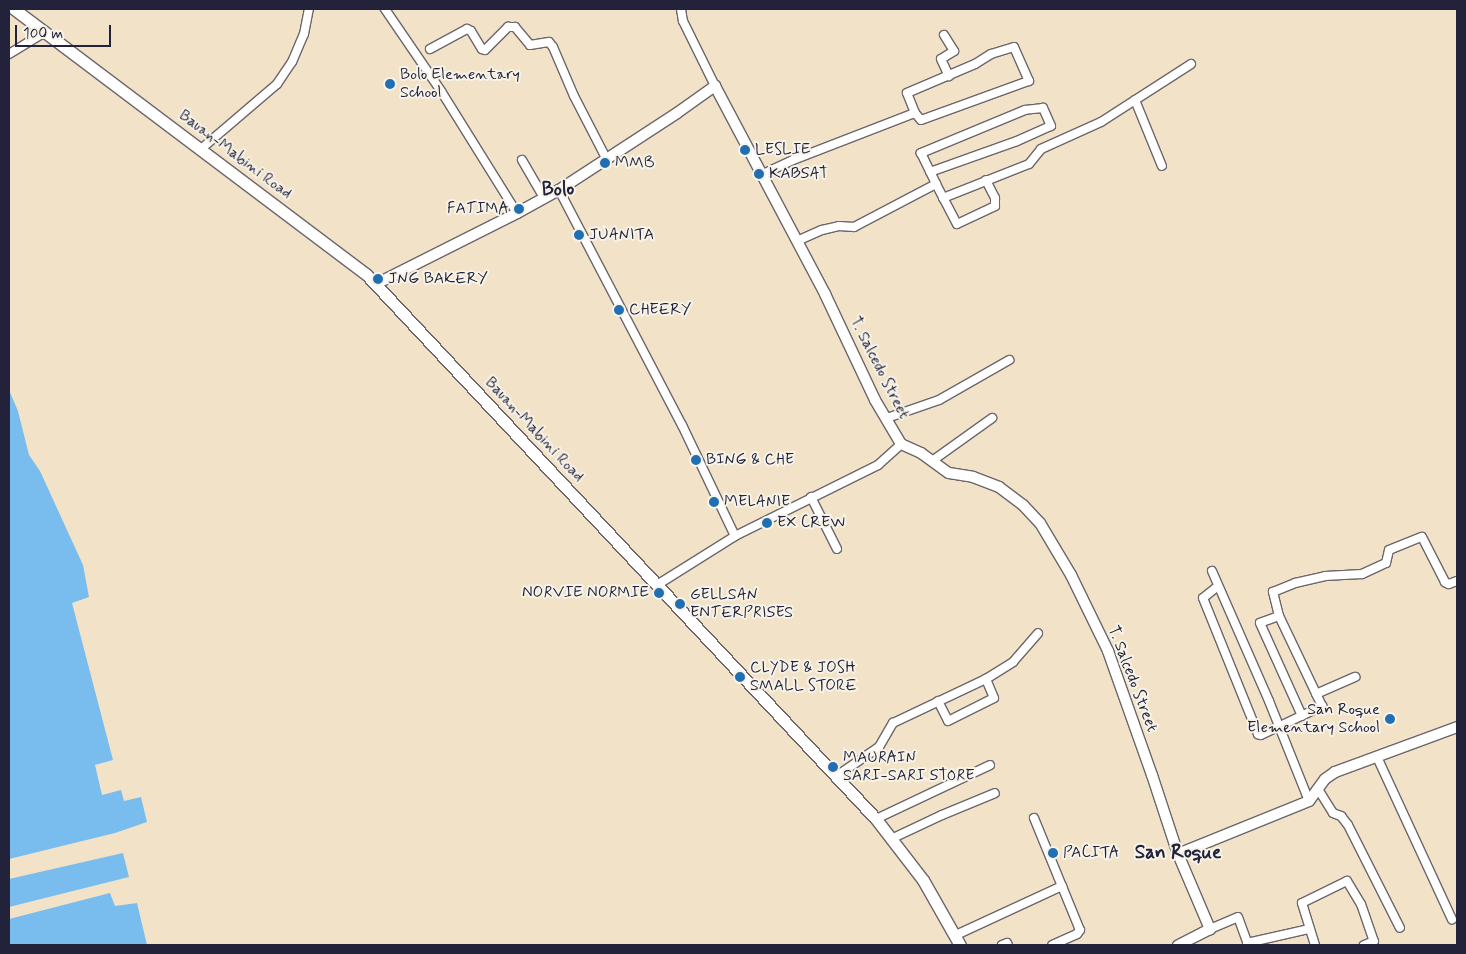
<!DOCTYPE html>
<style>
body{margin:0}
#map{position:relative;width:1466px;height:954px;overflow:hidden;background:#f2e3c8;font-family:Mynerve,sans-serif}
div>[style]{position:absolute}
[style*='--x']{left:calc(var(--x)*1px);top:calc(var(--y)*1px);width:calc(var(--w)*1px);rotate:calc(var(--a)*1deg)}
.water>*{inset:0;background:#78bdee}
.roads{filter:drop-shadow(1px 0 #6b666c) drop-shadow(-1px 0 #6b666c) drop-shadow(0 1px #6b666c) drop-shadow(0 -1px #6b666c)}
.minor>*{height:8px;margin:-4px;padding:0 4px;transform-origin:4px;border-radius:4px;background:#fff}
.tertiary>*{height:10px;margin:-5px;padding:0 5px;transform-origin:5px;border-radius:5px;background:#fff}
.secondary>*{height:11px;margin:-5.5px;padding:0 5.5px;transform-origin:5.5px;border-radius:5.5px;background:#fff}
.dots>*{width:14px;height:14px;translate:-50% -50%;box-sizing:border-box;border:2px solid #f7f3e8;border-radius:50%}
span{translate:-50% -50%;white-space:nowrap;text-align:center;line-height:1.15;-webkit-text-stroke:4px #f7f3e8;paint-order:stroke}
.poi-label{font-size:16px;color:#22223b}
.left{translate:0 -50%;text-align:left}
.right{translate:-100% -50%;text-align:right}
.street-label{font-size:16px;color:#22223b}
.quarter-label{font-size:19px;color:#22223b;font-weight:700}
.frame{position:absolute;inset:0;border:10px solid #22223b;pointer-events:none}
.scale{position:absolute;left:15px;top:25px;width:96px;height:22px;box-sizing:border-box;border:2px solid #22223b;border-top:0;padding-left:6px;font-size:15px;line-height:18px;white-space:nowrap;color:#22223b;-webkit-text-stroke:4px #f7f3e8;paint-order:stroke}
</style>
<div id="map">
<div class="water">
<div style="clip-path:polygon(9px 390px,18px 411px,29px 455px,40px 471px,83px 565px,89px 597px,72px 603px,113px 760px,95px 765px,102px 795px,121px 790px,124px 801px,141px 797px,147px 822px,115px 833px,9px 859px)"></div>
<div style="clip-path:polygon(123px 853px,129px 877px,9px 907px,9px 879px)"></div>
<div style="clip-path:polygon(110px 893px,115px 906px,137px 903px,147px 945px,9px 945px,9px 919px)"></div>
</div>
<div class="roads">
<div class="minor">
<div style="--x:385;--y:9;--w:99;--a:55.7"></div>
<div style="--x:441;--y:91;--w:144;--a:58.1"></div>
<div style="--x:681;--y:9;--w:12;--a:81"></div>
<div style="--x:683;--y:21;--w:72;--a:63.8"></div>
<div style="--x:944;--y:35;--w:19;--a:58"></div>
<div style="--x:954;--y:51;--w:15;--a:148"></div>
<div style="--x:941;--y:59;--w:19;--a:65"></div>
<div style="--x:430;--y:49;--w:42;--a:-28.4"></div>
<div style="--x:467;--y:29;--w:4;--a:27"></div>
<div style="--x:471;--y:31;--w:21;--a:59"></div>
<div style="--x:482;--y:49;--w:3;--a:18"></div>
<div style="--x:485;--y:50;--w:33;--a:-45"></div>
<div style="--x:508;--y:27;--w:7;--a:0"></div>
<div style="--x:515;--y:27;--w:23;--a:50"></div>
<div style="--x:530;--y:45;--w:19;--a:-9"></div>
<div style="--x:549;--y:42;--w:6;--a:51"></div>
<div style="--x:553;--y:47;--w:53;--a:66.8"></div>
<div style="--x:574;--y:96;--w:72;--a:62.7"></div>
<div style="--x:9;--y:54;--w:42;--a:-31.4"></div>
<div style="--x:1135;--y:100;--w:71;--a:67.8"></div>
<div style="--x:201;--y:149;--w:100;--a:-40.5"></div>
<div style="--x:277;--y:84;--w:27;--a:-56"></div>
<div style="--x:292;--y:62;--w:30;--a:-67"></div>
<div style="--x:304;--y:34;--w:25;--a:-79"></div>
<div style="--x:522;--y:160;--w:44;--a:59.9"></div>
<div style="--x:930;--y:172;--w:92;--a:-19.6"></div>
<div style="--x:1017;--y:141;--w:37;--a:-24"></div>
<div style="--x:1051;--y:126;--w:20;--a:-114"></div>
<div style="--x:1043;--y:108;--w:18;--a:174"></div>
<div style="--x:1025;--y:110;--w:113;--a:157.5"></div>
<div style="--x:921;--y:153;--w:34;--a:64"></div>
<div style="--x:936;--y:184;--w:45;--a:62.3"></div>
<div style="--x:957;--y:224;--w:42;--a:-25.3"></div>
<div style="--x:995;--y:206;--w:8;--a:-90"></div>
<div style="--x:995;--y:198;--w:20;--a:-117"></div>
<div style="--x:761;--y:175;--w:35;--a:-25"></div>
<div style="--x:793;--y:160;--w:131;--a:-21.1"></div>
<div style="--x:915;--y:113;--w:9;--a:49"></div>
<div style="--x:921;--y:120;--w:115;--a:-19.9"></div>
<div style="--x:1029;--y:81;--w:37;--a:-114"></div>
<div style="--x:1014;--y:47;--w:24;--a:163"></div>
<div style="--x:991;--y:54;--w:19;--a:148"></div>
<div style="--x:975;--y:64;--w:74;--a:156.9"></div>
<div style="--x:907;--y:93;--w:22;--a:68"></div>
<div style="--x:559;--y:190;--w:265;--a:62.4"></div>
<div style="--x:682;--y:425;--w:123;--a:64.5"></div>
<div style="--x:943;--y:198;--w:92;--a:-21.6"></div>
<div style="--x:1029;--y:164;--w:19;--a:-51"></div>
<div style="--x:1041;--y:149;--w:66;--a:-24.2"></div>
<div style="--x:1101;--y:122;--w:107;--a:-32.8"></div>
<div style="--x:797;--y:241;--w:27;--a:-24"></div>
<div style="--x:822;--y:230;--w:17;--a:-13"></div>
<div style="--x:839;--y:226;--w:15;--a:4"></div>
<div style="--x:854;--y:227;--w:93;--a:-27.7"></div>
<div style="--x:887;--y:418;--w:55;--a:-19.1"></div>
<div style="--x:939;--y:400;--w:81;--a:-29.7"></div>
<div style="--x:932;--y:461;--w:74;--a:-35.6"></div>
<div style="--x:811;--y:497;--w:58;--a:63.4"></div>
<div style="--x:1212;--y:571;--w:142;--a:66.3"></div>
<div style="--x:1269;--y:701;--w:108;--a:68.2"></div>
<div style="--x:657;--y:585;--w:92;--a:-32.1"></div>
<div style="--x:735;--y:536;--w:160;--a:-26.4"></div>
<div style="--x:878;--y:465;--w:31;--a:-42"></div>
<div style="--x:1218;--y:586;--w:19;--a:141"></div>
<div style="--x:1203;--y:598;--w:147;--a:68"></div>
<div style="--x:1258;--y:734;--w:3;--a:18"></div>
<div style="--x:1261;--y:735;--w:68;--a:-25.4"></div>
<div style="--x:1322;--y:706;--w:100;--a:-115.5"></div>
<div style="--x:1279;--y:616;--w:25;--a:-104"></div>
<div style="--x:1273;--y:592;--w:24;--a:-22"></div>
<div style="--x:1295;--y:583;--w:31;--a:-13"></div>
<div style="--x:1325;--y:576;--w:37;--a:-3"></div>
<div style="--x:1362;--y:574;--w:26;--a:-25"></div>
<div style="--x:1386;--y:563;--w:13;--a:-77"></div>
<div style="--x:1389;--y:550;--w:35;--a:-22"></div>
<div style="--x:1422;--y:537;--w:51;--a:62.9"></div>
<div style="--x:1445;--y:582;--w:4;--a:27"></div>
<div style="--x:1449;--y:584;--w:9;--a:-21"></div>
<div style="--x:1279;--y:616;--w:20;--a:160"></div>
<div style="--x:1260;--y:623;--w:102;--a:65.7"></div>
<div style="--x:1316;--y:694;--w:43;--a:-23.6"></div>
<div style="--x:938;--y:701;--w:22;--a:63"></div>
<div style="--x:948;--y:721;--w:51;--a:-26.6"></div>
<div style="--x:994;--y:698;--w:21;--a:-113"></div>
<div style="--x:1377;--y:757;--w:179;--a:65.2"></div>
<div style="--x:835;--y:777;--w:53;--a:-34.3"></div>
<div style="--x:879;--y:747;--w:28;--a:-60"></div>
<div style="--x:893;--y:723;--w:103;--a:-25.3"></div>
<div style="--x:986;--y:679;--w:32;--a:-32"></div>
<div style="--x:1013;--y:662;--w:38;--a:-49"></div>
<div style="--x:1318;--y:789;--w:28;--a:58"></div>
<div style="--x:1333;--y:813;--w:9;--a:21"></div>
<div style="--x:1341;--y:816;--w:11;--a:52"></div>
<div style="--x:1348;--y:825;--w:115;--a:63.2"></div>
<div style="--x:1034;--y:818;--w:121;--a:67.7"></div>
<div style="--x:1080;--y:930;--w:5;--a:127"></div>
<div style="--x:1077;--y:934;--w:27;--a:156"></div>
<div style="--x:876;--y:819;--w:126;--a:-25.3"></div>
<div style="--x:891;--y:839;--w:56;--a:-25.2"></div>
<div style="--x:942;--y:815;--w:57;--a:-22.5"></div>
<div style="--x:1210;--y:929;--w:30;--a:-23"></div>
<div style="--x:1238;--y:917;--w:30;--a:70"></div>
<div style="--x:956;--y:935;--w:117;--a:-24.8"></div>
<div style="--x:1247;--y:943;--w:64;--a:-12.7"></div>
<div style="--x:1002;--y:945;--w:5;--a:-22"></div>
<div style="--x:1007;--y:943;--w:2;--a:63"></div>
<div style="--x:1315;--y:945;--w:44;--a:-107.2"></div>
<div style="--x:1302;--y:903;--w:50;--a:-26.1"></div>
<div style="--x:1347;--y:881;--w:27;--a:59"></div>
<div style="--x:1361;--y:904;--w:39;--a:71"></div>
<div style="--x:1374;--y:941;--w:11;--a:158"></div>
</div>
<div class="tertiary">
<div style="--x:376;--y:284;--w:158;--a:-26.7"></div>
<div style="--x:517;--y:213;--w:48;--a:-28.7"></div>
<div style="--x:559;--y:190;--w:141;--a:-33.1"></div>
<div style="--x:677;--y:113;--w:47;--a:-35.4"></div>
<div style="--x:715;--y:86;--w:235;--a:62.1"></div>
<div style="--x:825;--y:294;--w:117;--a:64.7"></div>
<div style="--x:875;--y:400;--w:51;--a:59.4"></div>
<div style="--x:901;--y:444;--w:22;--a:24"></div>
<div style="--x:921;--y:453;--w:34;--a:36"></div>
<div style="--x:949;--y:473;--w:24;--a:9"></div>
<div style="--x:973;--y:477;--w:28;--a:21"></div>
<div style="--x:999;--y:487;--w:30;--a:37"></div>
<div style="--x:1023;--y:505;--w:25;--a:47"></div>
<div style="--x:1040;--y:523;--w:61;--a:59.2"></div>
<div style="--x:1071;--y:575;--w:85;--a:64"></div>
<div style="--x:1108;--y:651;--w:132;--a:70.5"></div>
<div style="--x:1152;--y:775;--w:83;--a:71.8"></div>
<div style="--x:1178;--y:854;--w:82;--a:66.9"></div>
<div style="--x:1210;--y:929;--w:36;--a:153"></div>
<div style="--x:1178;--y:854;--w:141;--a:-22"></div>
<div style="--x:1309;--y:801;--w:27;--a:-54"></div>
<div style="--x:1325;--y:779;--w:12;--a:-35"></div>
<div style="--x:1335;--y:772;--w:130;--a:-20.2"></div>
</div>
<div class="secondary">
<div style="--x:14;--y:9;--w:441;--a:37"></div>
<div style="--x:366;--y:274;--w:746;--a:46.9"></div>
<div style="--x:876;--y:819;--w:77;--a:52.4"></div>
<div style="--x:923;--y:880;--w:75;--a:60.4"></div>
</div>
</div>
<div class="dots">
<div style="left:390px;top:84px;background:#1f6fb2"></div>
<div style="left:745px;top:150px;background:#1f6fb2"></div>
<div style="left:605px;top:163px;background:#1f6fb2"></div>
<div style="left:759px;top:174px;background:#1f6fb2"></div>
<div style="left:519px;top:209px;background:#1f6fb2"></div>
<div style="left:579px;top:235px;background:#1f6fb2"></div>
<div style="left:378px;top:279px;background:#1f6fb2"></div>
<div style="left:619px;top:310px;background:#1f6fb2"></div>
<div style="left:696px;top:460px;background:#1f6fb2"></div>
<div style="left:714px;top:502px;background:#1f6fb2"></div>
<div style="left:767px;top:523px;background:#1f6fb2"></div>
<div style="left:659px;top:593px;background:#1f6fb2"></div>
<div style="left:680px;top:604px;background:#1f6fb2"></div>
<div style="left:740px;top:677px;background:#1f6fb2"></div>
<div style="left:1390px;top:719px;background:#1f6fb2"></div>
<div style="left:833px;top:767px;background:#1f6fb2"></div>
<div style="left:1053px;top:853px;background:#1f6fb2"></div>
</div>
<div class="poi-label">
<span class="left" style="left:400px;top:84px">Bolo Elementary<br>School</span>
<span class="left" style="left:755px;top:150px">LESLIE</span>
<span class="left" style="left:615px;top:163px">MMB</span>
<span class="left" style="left:769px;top:174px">KABSAT</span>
<span class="right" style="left:509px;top:209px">FATIMA</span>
<span class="left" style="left:589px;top:235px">JUANITA</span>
<span class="left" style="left:388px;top:279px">JNG BAKERY</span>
<span class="left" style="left:629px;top:310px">CHEERY</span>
<span class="left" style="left:706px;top:460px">BING &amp; CHE</span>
<span class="left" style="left:724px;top:502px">MELANIE</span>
<span class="left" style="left:777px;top:523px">EX CREW</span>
<span class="right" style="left:649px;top:593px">NORVIE NORMIE</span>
<span class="left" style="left:690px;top:604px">GELLSAN<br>ENTERPRISES</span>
<span class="left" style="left:750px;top:677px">CLYDE &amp; JOSH<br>SMALL STORE</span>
<span class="right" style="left:1380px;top:719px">San Roque<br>Elementary School</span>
<span class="left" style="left:843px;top:767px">MAURAIN<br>SARI-SARI STORE</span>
<span class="left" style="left:1063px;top:853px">PACITA</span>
</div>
<div class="street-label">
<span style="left:235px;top:155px;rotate:37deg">Bauan-Mabini Road</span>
<span style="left:879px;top:368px;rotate:63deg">T. Salcedo Street</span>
<span style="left:534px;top:430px;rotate:47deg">Bauan-Mabini Road</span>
<span style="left:1132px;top:679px;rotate:69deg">T. Salcedo Street</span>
</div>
<div class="quarter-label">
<span style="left:558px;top:190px">Bolo</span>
<span style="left:1178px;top:853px">San Roque</span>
</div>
<div class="frame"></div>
<div class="scale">100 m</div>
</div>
